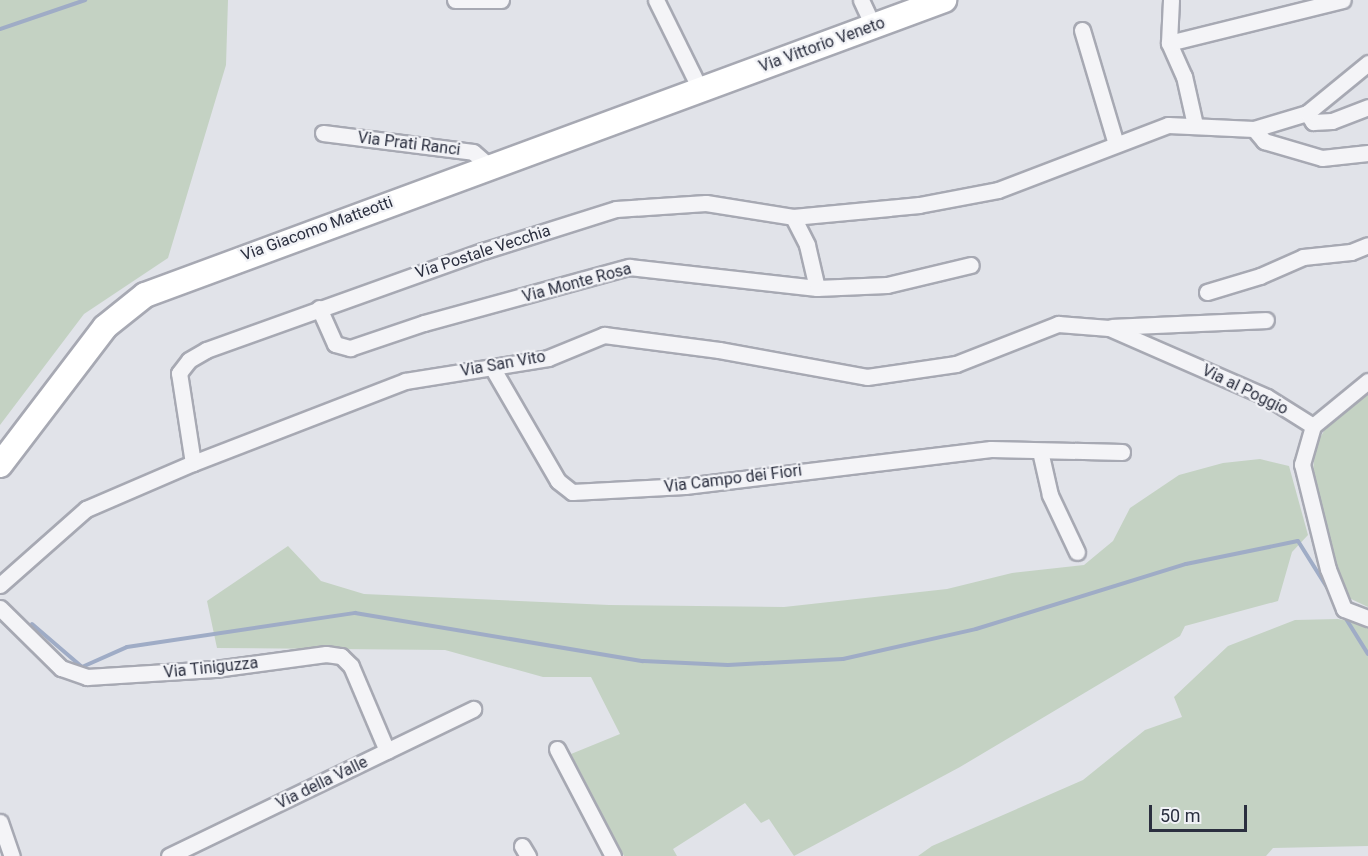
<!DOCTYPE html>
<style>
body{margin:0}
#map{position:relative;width:1368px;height:856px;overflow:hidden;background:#e1e3e9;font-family:Roboto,sans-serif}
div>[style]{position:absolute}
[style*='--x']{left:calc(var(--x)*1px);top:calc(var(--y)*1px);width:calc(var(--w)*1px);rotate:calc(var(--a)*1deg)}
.green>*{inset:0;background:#c4d2c3}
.stream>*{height:4px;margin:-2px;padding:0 2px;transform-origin:2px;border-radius:2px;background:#9facc6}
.roads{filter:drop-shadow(2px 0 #a7a9b3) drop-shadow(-2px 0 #a7a9b3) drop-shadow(0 2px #a7a9b3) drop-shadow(0 -2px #a7a9b3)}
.street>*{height:15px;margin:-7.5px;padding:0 7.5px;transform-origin:7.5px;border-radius:7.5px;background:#f4f4f7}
.primary>*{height:24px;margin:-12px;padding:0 12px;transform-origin:12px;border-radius:12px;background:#fff}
span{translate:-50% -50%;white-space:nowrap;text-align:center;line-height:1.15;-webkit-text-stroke:4.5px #f1f2f6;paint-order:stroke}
.street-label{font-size:16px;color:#2b2f3f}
.scale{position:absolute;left:1149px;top:805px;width:98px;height:27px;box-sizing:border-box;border:3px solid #2b2f3f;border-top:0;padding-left:8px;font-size:18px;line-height:21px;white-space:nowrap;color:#2b2f3f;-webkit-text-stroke:4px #f1f2f6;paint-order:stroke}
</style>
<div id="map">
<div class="green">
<div style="clip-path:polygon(0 0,228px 0,226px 65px,168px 258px,84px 314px,0 425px)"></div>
<div style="clip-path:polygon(1368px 392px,1368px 607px,1349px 598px,1343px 588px,1313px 473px,1315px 446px,1327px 426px)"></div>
<div style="clip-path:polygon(1260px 459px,1289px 466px,1308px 535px,1292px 552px,1278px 601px,1185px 626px,1180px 636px,960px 767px,794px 856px,769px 819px,761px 823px,745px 803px,673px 849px,677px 856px,624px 856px,571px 754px,620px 734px,591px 677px,543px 677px,445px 650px,217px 648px,207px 601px,288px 546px,321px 581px,364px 594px,609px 605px,784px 607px,947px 589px,1012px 573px,1084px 565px,1113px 541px,1130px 508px,1179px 475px,1223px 463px)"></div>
<div style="clip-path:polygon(1338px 619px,1368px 625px,1368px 846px,1273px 848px,1266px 856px,918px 856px,932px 846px,1083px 780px,1145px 730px,1182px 717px,1174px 697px,1228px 646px,1295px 620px)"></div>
</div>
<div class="stream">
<div style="--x:0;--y:29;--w:90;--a:-18.8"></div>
<div style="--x:1343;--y:614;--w:47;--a:58"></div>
<div style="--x:32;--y:624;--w:66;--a:40.7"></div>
<div style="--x:82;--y:667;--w:49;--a:-24"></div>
<div style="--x:127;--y:647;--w:231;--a:-8.5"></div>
<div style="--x:355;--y:613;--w:292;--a:9.5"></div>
<div style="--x:643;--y:661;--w:85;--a:2.7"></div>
<div style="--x:728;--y:665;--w:115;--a:-3"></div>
<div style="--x:843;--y:659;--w:136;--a:-12.7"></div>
<div style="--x:976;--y:629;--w:220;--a:-17.2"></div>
<div style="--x:1186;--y:564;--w:114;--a:-11.6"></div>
<div style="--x:1298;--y:541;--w:60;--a:57.9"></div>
</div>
<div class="roads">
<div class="street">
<div style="--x:455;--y:0;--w:46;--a:0"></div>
<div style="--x:656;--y:0;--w:99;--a:63.7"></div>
<div style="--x:861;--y:0;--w:29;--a:65"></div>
<div style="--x:1171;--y:0;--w:43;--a:92.7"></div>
<div style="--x:1169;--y:43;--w:36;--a:66"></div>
<div style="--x:1184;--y:76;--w:50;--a:77.3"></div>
<div style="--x:1082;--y:30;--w:119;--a:73.4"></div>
<div style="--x:1169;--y:43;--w:179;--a:-13.9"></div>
<div style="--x:1307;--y:113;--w:11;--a:56"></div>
<div style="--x:1313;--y:122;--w:19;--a:-3"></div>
<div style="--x:1332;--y:121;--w:39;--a:-21"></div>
<div style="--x:1254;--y:129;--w:16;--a:50"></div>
<div style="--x:1264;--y:141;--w:60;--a:16.3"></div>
<div style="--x:1322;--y:158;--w:46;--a:-6.2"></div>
<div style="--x:323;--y:133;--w:151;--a:7.2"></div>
<div style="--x:473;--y:152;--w:21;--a:41"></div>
<div style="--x:793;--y:217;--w:31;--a:63"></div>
<div style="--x:807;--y:245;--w:44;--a:76.9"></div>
<div style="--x:1207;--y:292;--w:55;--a:-16.8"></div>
<div style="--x:1260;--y:276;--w:47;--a:-23.8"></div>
<div style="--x:1303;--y:257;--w:48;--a:-5.9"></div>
<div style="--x:1351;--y:252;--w:18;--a:-22"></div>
<div style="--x:319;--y:308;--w:39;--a:66"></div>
<div style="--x:335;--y:344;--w:16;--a:15"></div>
<div style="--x:350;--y:348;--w:78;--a:-18.7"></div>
<div style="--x:424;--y:323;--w:213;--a:-15.3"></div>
<div style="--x:629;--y:267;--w:189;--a:6.4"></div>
<div style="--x:817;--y:288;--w:70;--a:-2.5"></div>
<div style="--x:887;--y:285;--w:86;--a:-13.4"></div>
<div style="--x:1112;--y:327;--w:154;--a:-2.6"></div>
<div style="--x:493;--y:369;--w:129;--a:59.9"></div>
<div style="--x:558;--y:481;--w:18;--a:38"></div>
<div style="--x:572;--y:492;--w:113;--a:-3"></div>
<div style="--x:685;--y:486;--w:308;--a:-6.9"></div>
<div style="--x:991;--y:449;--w:131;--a:1.3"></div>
<div style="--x:1313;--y:426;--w:71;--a:-39.3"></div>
<div style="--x:1040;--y:451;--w:45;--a:77.2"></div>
<div style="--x:1050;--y:495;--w:63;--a:64.7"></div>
<div style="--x:193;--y:463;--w:227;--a:-21.1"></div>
<div style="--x:405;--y:381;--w:145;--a:-9.1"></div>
<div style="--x:548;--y:358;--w:61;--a:-22.3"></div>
<div style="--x:604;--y:335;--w:116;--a:7.4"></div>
<div style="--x:719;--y:350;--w:150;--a:10.3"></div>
<div style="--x:867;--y:377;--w:90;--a:-8.3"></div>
<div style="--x:956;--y:364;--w:110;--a:-21.4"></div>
<div style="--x:1058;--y:324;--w:51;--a:4.5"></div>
<div style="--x:1109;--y:328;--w:172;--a:23.6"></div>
<div style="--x:1267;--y:397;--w:54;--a:32.2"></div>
<div style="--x:1313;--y:426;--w:40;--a:106"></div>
<div style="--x:1302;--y:464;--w:108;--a:76.1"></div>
<div style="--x:1328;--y:569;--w:43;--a:68.2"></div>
<div style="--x:1344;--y:609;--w:26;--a:21"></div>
<div style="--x:0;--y:585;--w:115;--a:-41.5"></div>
<div style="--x:86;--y:509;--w:116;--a:-23.3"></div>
<div style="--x:193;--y:463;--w:91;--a:-98.8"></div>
<div style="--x:179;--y:373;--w:16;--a:-52"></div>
<div style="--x:189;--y:360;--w:20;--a:-30"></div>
<div style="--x:206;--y:350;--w:294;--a:-19.7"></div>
<div style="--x:483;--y:251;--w:139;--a:-17.5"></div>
<div style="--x:616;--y:209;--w:90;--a:-3.8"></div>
<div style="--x:706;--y:203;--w:88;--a:9.1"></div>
<div style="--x:793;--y:217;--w:127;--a:-5.4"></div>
<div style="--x:919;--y:205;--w:80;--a:-10.8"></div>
<div style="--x:998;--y:190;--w:182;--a:-20.9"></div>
<div style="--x:1168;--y:125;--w:86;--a:2.7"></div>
<div style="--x:1254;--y:129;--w:55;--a:-16.8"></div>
<div style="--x:1307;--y:113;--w:79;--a:-39.3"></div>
<div style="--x:0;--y:608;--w:86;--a:44.5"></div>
<div style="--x:61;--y:668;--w:28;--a:19"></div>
<div style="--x:87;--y:677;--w:128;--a:-3.6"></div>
<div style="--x:215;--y:669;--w:112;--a:-7.7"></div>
<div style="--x:326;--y:654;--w:15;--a:8"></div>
<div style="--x:341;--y:656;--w:14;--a:45"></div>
<div style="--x:351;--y:666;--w:92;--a:67"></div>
<div style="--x:557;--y:749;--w:121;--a:62.4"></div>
<div style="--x:0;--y:822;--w:36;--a:71"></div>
<div style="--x:522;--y:846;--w:12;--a:59"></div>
<div style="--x:169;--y:856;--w:338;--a:-25.8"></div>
</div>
<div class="primary">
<div style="--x:0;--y:465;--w:173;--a:-52.7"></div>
<div style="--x:105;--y:327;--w:51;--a:-38.7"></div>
<div style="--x:145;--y:295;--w:852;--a:-20.26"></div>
</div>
</div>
<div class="street-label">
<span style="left:822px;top:45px;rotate:-20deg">Via Vittorio Veneto</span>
<span style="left:409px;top:144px;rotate:7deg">Via Prati Ranci</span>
<span style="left:317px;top:229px;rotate:-20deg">Via Giacomo Matteotti</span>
<span style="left:483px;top:252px;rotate:-18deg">Via Postale Vecchia</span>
<span style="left:577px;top:283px;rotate:-15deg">Via Monte Rosa</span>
<span style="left:503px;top:364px;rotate:-10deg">Via San Vito</span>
<span style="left:1245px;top:390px;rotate:26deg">Via al Poggio</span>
<span style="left:733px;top:479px;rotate:-7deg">Via Campo dei Fiori</span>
<span style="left:211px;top:668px;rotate:-6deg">Via Tiniguzza</span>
<span style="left:322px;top:783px;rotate:-26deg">Via della Valle</span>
</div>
<div class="scale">50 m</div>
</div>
